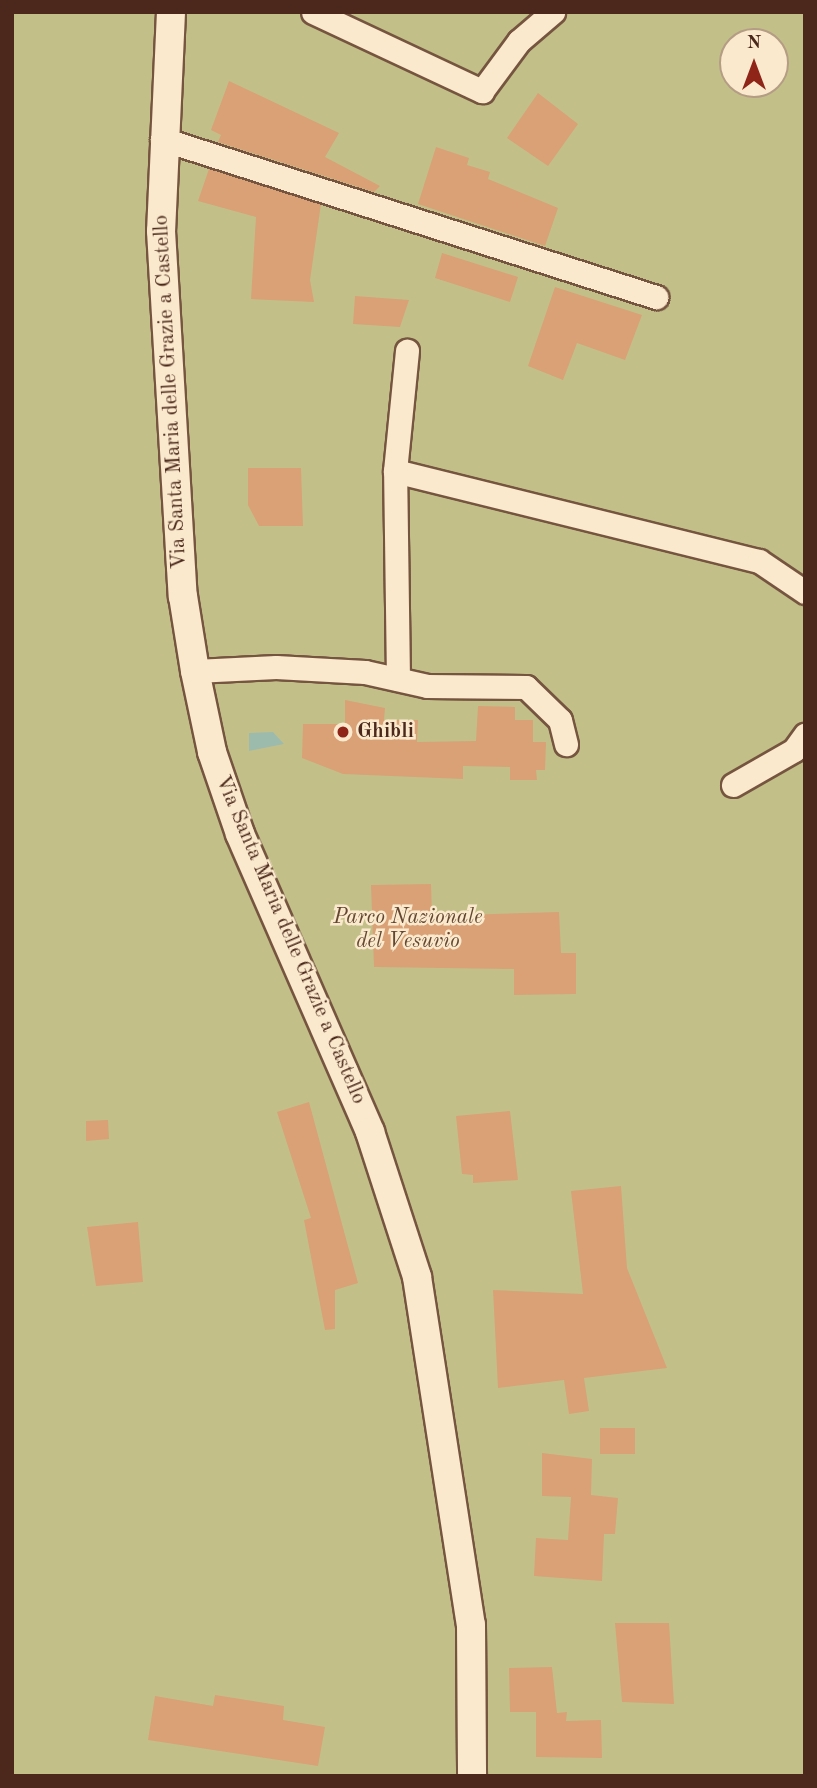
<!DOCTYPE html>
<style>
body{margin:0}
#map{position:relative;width:817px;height:1788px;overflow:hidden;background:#f8ddb1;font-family:"Old Standard TT",serif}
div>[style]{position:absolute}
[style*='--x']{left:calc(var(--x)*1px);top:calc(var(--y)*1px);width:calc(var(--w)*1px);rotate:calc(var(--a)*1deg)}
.green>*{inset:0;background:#c2c088}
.water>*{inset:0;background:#9dbbad}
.building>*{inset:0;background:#d9a175}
.roads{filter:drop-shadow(2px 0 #765540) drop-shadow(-2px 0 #765540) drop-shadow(0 2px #765540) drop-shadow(0 -2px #765540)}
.minor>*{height:23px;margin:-11.5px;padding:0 11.5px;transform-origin:11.5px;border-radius:11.5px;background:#fae9cc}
.tertiary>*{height:28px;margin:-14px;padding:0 14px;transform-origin:14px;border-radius:14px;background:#fae9cc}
.dots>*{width:19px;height:19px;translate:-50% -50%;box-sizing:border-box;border:4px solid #fae9cc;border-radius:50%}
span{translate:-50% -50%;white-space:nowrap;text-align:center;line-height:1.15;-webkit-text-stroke:5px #fae9cc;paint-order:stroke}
.street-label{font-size:21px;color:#4b281b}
.poi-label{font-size:21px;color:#4b281b;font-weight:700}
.left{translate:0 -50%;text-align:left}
.park-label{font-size:21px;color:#634631;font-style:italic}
.frame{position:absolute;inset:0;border:14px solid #4b281b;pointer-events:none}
.north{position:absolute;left:719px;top:28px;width:70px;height:70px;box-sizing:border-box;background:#fae9cc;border:2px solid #b49c85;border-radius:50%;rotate:0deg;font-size:19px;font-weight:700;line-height:28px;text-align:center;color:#4b281b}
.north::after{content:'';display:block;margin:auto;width:24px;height:32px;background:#8f2418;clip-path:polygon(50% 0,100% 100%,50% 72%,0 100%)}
</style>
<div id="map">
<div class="green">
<div style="clip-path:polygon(evenodd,12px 12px,805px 12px,805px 1776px,12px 1776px,12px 12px,733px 42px,775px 42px,775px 84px,733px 84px,733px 42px)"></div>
</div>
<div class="water">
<div style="clip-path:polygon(273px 732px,284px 744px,249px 751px,249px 733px)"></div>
</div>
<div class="building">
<div style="clip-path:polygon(229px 81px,339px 133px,325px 157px,380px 186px,374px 192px,218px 142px,221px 135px,211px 130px)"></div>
<div style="clip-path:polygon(538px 93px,578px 124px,548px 166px,507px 138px)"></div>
<div style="clip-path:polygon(436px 147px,469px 158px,467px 165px,490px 172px,488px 179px,558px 208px,545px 246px,418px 204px)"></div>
<div style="clip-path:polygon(209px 169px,321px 204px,310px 280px,314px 302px,251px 299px,256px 217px,198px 201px)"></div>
<div style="clip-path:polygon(442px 253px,518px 277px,510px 302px,435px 278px)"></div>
<div style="clip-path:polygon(555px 287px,642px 315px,625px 360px,577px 343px,563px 380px,528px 366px)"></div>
<div style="clip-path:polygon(355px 296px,409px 300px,400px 327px,353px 324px)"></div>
<div style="clip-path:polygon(248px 468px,301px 468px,303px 526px,259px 526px,248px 505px)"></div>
<div style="clip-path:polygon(345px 700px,385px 708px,384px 720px,418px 720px,417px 742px,476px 741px,478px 706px,515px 707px,515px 720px,533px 720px,533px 742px,546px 742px,545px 770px,536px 770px,537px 780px,510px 780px,510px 767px,463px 766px,463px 779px,343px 774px,302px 758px,303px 724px,345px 724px)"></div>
<div style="clip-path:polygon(431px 884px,432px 916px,559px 912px,561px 953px,576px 953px,576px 994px,514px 995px,514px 969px,374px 967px,371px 885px)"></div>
<div style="clip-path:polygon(309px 1102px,358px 1283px,335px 1290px,335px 1329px,325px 1330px,304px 1220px,311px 1218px,277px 1112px)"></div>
<div style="clip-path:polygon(510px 1111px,518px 1180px,473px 1183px,473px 1175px,462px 1174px,456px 1116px)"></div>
<div style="clip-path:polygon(108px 1120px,109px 1139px,86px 1141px,86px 1121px)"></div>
<div style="clip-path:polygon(621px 1186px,627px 1268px,667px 1368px,584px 1378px,589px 1411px,569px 1414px,564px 1380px,498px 1388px,493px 1290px,583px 1294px,571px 1191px)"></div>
<div style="clip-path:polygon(138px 1222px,143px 1282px,96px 1286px,87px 1227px)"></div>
<div style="clip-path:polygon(600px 1428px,635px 1428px,635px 1454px,600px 1454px)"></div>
<div style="clip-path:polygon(542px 1453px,592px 1459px,591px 1495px,618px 1498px,615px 1534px,604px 1534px,602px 1581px,534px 1576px,536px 1538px,568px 1540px,571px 1497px,542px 1496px)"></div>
<div style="clip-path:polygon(615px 1623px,669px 1623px,674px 1704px,622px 1702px)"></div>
<div style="clip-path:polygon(552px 1667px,557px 1713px,567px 1712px,566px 1721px,601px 1720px,602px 1758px,536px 1757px,536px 1712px,510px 1712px,509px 1668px)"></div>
<div style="clip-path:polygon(215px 1695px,284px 1706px,283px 1720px,325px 1727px,318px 1766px,148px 1740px,155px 1696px,213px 1706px)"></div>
</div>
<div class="roads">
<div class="minor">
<div style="--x:313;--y:12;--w:187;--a:25.1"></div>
<div style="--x:482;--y:91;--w:62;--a:-53.5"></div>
<div style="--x:519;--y:41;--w:45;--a:-40.5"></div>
<div style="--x:162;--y:139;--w:519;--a:17.74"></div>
<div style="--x:395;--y:471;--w:375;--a:13.9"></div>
<div style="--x:759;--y:561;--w:55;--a:34"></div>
<div style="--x:195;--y:671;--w:81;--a:-2.8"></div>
<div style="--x:276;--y:667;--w:89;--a:3.2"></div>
<div style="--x:365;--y:672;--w:64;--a:12.7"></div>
<div style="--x:427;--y:686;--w:99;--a:0.6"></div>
<div style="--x:526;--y:687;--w:47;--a:44.1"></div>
<div style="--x:560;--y:720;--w:25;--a:76"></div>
<div style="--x:398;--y:679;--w:208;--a:-90.8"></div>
<div style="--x:395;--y:471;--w:121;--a:-84.3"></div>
<div style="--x:733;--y:785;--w:70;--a:-29.8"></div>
<div style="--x:794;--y:750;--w:19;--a:-54"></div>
</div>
<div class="tertiary">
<div style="--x:171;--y:12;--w:219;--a:92.6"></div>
<div style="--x:161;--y:231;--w:366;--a:86.6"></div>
<div style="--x:183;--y:596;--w:76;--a:80.9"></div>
<div style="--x:195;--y:671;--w:83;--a:78.1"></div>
<div style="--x:212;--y:752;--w:87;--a:71.1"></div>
<div style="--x:240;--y:834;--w:325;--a:66.4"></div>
<div style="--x:370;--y:1132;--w:152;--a:72"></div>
<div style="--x:417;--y:1277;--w:352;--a:81.2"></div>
<div style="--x:471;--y:1625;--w:151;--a:89.6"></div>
</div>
</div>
<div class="dots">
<div style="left:343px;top:732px;background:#8f2418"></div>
</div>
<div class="street-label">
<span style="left:171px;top:392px;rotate:-93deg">Via Santa Maria delle Grazie a Castello</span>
<span style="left:290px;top:940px;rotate:67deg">Via Santa Maria delle Grazie a Castello</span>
</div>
<div class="poi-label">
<span class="left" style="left:357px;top:732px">Ghibli</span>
</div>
<div class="park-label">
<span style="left:408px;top:930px">Parco Nazionale<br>del Vesuvio</span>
</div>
<div class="frame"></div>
<div class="north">N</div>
</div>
